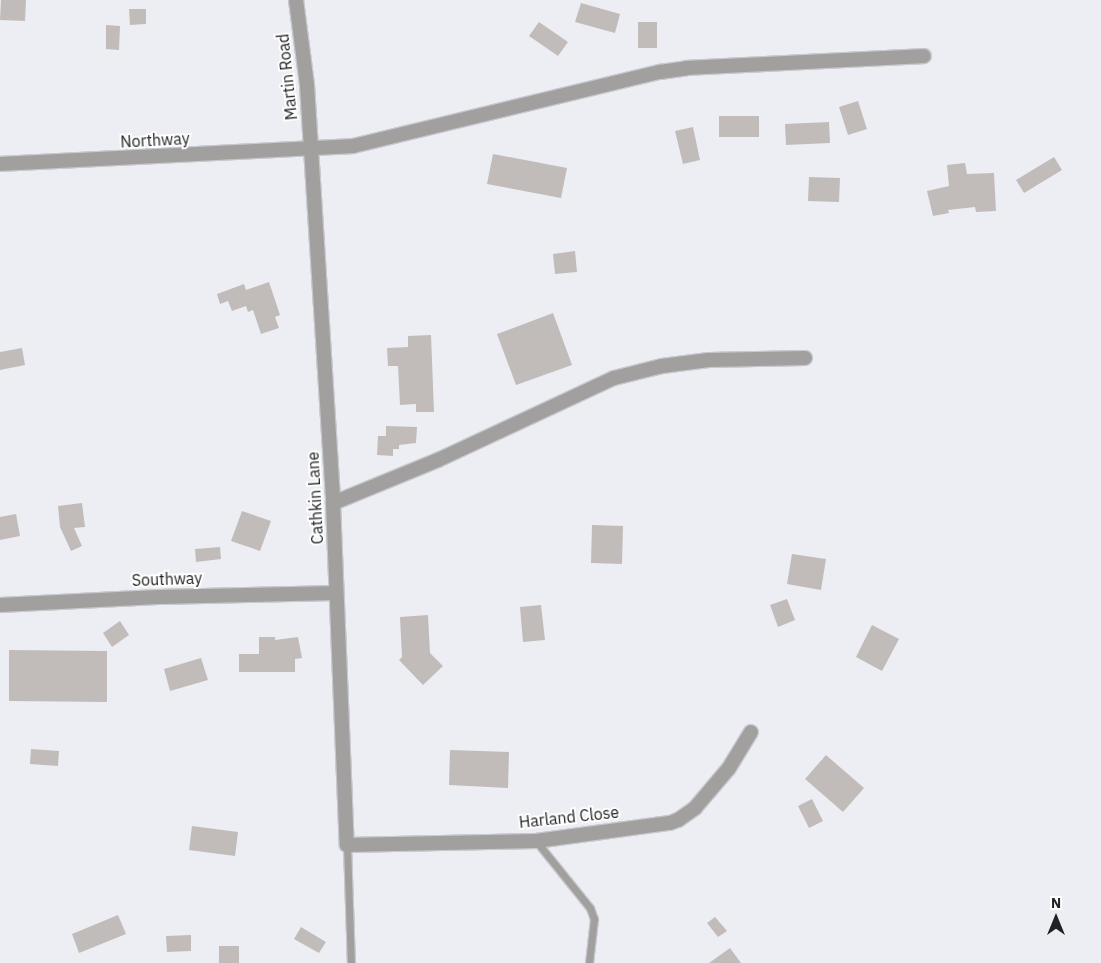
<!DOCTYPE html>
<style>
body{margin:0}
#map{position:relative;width:1101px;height:963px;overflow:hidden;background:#edeef3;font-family:"IBM Plex Sans",sans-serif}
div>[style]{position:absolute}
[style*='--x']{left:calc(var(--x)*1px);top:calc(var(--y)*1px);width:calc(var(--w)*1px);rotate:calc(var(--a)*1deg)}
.building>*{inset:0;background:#c1bcba}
.roads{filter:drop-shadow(1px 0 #c8c9ce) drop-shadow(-1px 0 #c8c9ce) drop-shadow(0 1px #c8c9ce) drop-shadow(0 -1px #c8c9ce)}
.lane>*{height:7px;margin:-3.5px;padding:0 3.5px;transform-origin:3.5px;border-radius:3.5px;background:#a1a09e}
.street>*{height:14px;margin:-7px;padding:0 7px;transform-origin:7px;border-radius:7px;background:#a1a09e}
span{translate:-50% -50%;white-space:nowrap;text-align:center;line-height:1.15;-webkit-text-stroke:4px #fff;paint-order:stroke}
.street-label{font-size:16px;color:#212223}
.north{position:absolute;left:1031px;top:893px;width:50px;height:50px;-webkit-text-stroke:4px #fff;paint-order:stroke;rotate:0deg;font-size:14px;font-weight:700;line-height:20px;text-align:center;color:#212223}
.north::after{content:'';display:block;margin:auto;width:18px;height:22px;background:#212223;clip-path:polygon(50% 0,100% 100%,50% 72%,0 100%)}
</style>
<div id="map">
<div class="building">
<div style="clip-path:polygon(1px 0,26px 0,25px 21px,0 20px)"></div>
<div style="clip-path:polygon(581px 3px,620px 14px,615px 33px,575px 22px)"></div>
<div style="clip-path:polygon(129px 9px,146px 9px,146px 24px,130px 25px)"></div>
<div style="clip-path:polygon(539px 22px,568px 42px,558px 56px,529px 36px)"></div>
<div style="clip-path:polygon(638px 22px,657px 22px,657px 48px,638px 48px)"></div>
<div style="clip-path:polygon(106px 25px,120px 26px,119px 50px,106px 49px)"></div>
<div style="clip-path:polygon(858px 101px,867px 129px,848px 135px,839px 107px)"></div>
<div style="clip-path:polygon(719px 116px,759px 116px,759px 137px,719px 137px)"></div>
<div style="clip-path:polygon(829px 122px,830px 143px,786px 145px,785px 124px)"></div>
<div style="clip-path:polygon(693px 127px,700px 160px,683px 164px,675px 131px)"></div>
<div style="clip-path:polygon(493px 154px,567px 168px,561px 198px,487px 184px)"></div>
<div style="clip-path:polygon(1054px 157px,1062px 170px,1024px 193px,1016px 180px)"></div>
<div style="clip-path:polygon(965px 163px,967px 174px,994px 173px,996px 211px,976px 212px,975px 207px,948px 210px,949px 213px,933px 216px,927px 191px,949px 186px,947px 165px)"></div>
<div style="clip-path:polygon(809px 177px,840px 178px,839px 202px,808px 201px)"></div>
<div style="clip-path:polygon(575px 251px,577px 272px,555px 274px,553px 254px)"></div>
<div style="clip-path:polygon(269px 282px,280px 315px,275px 317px,279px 328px,261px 334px,253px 310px,248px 312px,246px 306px,232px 311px,228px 301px,220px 304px,217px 294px,244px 284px,246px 290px)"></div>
<div style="clip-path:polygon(553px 313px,572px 365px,516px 385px,497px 334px)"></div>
<div style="clip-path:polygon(431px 335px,434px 412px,416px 412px,416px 404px,400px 405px,398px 366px,388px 366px,387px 348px,408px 347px,408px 336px)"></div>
<div style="clip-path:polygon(22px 348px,25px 365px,0 370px,0 352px)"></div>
<div style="clip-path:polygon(386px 426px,417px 427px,416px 443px,399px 445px,399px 449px,393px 449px,393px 456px,377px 455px,378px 436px,386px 436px)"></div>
<div style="clip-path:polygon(82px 503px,85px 527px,74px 528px,82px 546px,71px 551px,60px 527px,58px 506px)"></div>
<div style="clip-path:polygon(242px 511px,271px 521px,260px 551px,231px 541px)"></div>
<div style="clip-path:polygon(16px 514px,20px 536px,0 540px,0 517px)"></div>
<div style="clip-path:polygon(592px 525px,623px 526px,622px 564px,591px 563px)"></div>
<div style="clip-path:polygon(220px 547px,221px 559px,196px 562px,195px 549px)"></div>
<div style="clip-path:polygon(792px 554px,826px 559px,821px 590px,787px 584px)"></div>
<div style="clip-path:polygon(787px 599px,795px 620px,778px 627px,770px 605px)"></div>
<div style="clip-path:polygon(541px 605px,545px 640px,523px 642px,520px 607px)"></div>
<div style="clip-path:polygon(428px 615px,430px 653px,443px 666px,423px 685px,399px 660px,402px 657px,400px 617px)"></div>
<div style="clip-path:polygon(120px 621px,129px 635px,112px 647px,103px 633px)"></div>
<div style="clip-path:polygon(872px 625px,899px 639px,882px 671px,856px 657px)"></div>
<div style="clip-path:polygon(259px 637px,275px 637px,275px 640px,298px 637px,302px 658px,295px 659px,295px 672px,239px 672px,239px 654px,259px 654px)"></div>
<div style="clip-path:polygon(9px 650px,107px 651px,107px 702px,9px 701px)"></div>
<div style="clip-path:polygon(201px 658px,208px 680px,170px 691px,164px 669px)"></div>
<div style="clip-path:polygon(31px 749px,59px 751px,58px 766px,30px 764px)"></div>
<div style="clip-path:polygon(450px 750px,509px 752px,508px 788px,449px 785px)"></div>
<div style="clip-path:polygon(826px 755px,864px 788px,843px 812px,805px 779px)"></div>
<div style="clip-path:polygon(812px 799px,823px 821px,809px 828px,798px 806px)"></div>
<div style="clip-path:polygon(192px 826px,238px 832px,235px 856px,189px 850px)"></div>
<div style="clip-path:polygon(118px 915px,126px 934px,79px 953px,72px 934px)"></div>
<div style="clip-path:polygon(715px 917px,727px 931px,718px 937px,707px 923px)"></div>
<div style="clip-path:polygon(301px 927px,326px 942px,319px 953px,294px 939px)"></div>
<div style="clip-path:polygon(191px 935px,191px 951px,167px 952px,166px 936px)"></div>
<div style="clip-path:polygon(219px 946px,239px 946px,239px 963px,219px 963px)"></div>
<div style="clip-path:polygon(730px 948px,741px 963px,709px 963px)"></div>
</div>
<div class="roads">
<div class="lane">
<div style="--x:536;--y:841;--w:86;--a:51.1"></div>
<div style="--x:590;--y:908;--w:12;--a:70"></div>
<div style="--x:594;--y:919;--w:44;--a:96.5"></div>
<div style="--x:347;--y:845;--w:118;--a:88.1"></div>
</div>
<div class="street">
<div style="--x:296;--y:0;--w:86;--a:82.6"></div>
<div style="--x:307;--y:85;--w:419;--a:86.4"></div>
<div style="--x:333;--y:503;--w:342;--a:87.7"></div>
<div style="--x:347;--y:845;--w:189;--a:-1.2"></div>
<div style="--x:536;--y:841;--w:135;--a:-7.7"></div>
<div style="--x:670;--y:823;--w:9;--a:-21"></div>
<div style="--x:678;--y:820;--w:21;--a:-35"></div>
<div style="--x:695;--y:808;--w:52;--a:-49.6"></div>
<div style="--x:729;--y:768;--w:42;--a:-58.6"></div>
<div style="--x:0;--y:164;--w:353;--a:-2.9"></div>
<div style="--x:353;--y:146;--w:316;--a:-13.6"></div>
<div style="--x:660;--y:72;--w:27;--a:-8"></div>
<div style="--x:687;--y:68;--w:237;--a:-2.9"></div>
<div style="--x:333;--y:503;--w:113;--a:-22.3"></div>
<div style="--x:438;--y:460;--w:194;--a:-25"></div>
<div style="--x:614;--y:378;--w:49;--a:-14"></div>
<div style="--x:662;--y:366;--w:47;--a:-7.3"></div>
<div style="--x:709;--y:360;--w:96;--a:-1.2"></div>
<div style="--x:0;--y:605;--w:158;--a:-2.9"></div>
<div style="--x:158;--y:597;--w:178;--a:-1.3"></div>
</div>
</div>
<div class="street-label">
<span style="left:287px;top:77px;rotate:-96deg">Martin Road</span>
<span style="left:155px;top:140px;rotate:-3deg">Northway</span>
<span style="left:315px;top:498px;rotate:-93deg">Cathkin Lane</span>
<span style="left:167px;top:579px;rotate:-2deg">Southway</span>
<span style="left:569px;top:817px;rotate:-6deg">Harland Close</span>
</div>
<div class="north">N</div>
</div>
